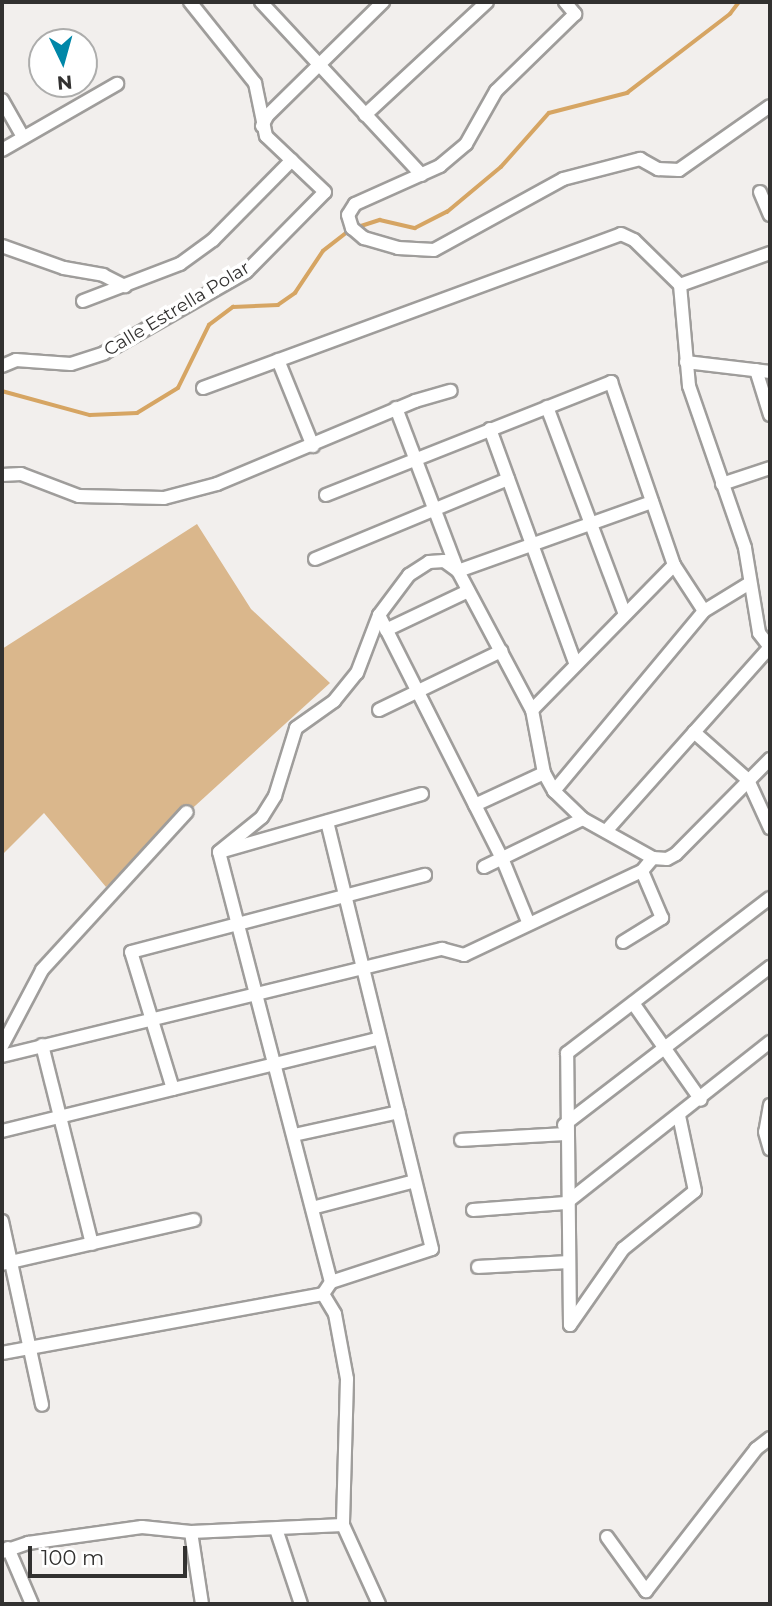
<!DOCTYPE html>
<style>
body{margin:0}
#map{position:relative;width:772px;height:1606px;overflow:hidden;background:#f2efed;font-family:Montserrat,sans-serif}
div>[style]{position:absolute}
[style*='--x']{left:calc(var(--x)*1px);top:calc(var(--y)*1px);width:calc(var(--w)*1px);rotate:calc(var(--a)*1deg)}
.green>*{inset:0;background:#dab78c}
.stream>*{height:3.5px;margin:-1.75px;padding:0 1.75px;transform-origin:1.75px;border-radius:1.75px;background:#d6a563}
.roads{filter:drop-shadow(2px 0 #9f9d9b) drop-shadow(-2px 0 #9f9d9b) drop-shadow(0 2px #9f9d9b) drop-shadow(0 -2px #9f9d9b)}
.minor>*{height:12px;margin:-6px;padding:0 6px;transform-origin:6px;border-radius:6px;background:#fff}
span{translate:-50% -50%;white-space:nowrap;text-align:center;line-height:1.15;-webkit-text-stroke:7px #fff;paint-order:stroke}
.street-label{font-size:18px;color:#323130}
.frame{position:absolute;inset:0;border:4px solid #323130;pointer-events:none}
.north{position:absolute;left:28px;top:28px;width:70px;height:70px;box-sizing:border-box;background:#fff;border:2px solid #adadac;border-radius:50%;rotate:175deg;font-size:19px;font-weight:700;line-height:28px;text-align:center;color:#323130}
.north::after{content:'';display:block;margin:auto;width:24px;height:32px;background:#0087a8;clip-path:polygon(50% 0,100% 100%,50% 72%,0 100%)}
.scale{position:absolute;left:28px;top:1546px;width:159px;height:32px;box-sizing:border-box;border:4px solid #323130;border-top:0;padding-left:9px;font-size:21px;line-height:24px;white-space:nowrap;color:#323130;-webkit-text-stroke:5px #fff;paint-order:stroke}
</style>
<div id="map">
<div class="green">
<div style="clip-path:polygon(197px 524px,251px 609px,330px 683px,106px 887px,44px 813px,2px 855px,2px 649px)"></div>
</div>
<div class="stream">
<div style="--x:358;--y:227;--w:23;--a:-18"></div>
<div style="--x:380;--y:220;--w:36;--a:13"></div>
<div style="--x:415;--y:228;--w:36;--a:-27"></div>
<div style="--x:447;--y:212;--w:70;--a:-39.8"></div>
<div style="--x:501;--y:167;--w:72;--a:-48.4"></div>
<div style="--x:549;--y:113;--w:81;--a:-14.4"></div>
<div style="--x:627;--y:93;--w:130;--a:-37.5"></div>
<div style="--x:730;--y:14;--w:15;--a:-53"></div>
<div style="--x:2;--y:391;--w:91;--a:15.3"></div>
<div style="--x:90;--y:415;--w:47;--a:-2.4"></div>
<div style="--x:137;--y:413;--w:48;--a:-31.4"></div>
<div style="--x:178;--y:388;--w:70;--a:-63.8"></div>
<div style="--x:209;--y:325;--w:30;--a:-37"></div>
<div style="--x:233;--y:307;--w:45;--a:-2.5"></div>
<div style="--x:278;--y:305;--w:21;--a:-35"></div>
<div style="--x:295;--y:293;--w:50;--a:-56.3"></div>
<div style="--x:323;--y:251;--w:36;--a:-38"></div>
</div>
<div class="roads">
<div class="minor">
<div style="--x:261;--y:2;--w:236;--a:47.1"></div>
<div style="--x:565;--y:2;--w:16;--a:50"></div>
<div style="--x:575;--y:14;--w:110;--a:135.7"></div>
<div style="--x:496;--y:91;--w:61;--a:119.5"></div>
<div style="--x:466;--y:144;--w:34;--a:140"></div>
<div style="--x:440;--y:166;--w:93;--a:155.9"></div>
<div style="--x:355;--y:204;--w:13;--a:122"></div>
<div style="--x:348;--y:215;--w:14;--a:73"></div>
<div style="--x:352;--y:228;--w:16;--a:40"></div>
<div style="--x:364;--y:238;--w:35;--a:16"></div>
<div style="--x:398;--y:248;--w:36;--a:3"></div>
<div style="--x:434;--y:250;--w:147;--a:-28.8"></div>
<div style="--x:563;--y:179;--w:80;--a:-14.6"></div>
<div style="--x:640;--y:159;--w:21;--a:29"></div>
<div style="--x:658;--y:169;--w:21;--a:3"></div>
<div style="--x:679;--y:170;--w:111;--a:-35.1"></div>
<div style="--x:2;--y:100;--w:43;--a:60.4"></div>
<div style="--x:365;--y:115;--w:166;--a:-42.8"></div>
<div style="--x:262;--y:126;--w:11;--a:-63"></div>
<div style="--x:267;--y:116;--w:163;--a:-44.5"></div>
<div style="--x:2;--y:150;--w:133;--a:-29.9"></div>
<div style="--x:760;--y:192;--w:25;--a:67"></div>
<div style="--x:2;--y:246;--w:66;--a:19.5"></div>
<div style="--x:64;--y:268;--w:40;--a:10"></div>
<div style="--x:103;--y:275;--w:25;--a:27"></div>
<div style="--x:680;--y:285;--w:96;--a:-19.6"></div>
<div style="--x:83;--y:301;--w:104;--a:-20.9"></div>
<div style="--x:180;--y:264;--w:41;--a:-36"></div>
<div style="--x:213;--y:240;--w:112;--a:-45.4"></div>
<div style="--x:278;--y:360;--w:93;--a:67.9"></div>
<div style="--x:686;--y:362;--w:85;--a:6.8"></div>
<div style="--x:2;--y:366;--w:15;--a:-23"></div>
<div style="--x:16;--y:360;--w:55;--a:4.2"></div>
<div style="--x:71;--y:364;--w:35;--a:-18"></div>
<div style="--x:104;--y:353;--w:163;--a:-29.7"></div>
<div style="--x:246;--y:272;--w:112;--a:-45.4"></div>
<div style="--x:325;--y:192;--w:81;--a:-136.5"></div>
<div style="--x:266;--y:136;--w:54;--a:-101.7"></div>
<div style="--x:255;--y:83;--w:104;--a:-128.7"></div>
<div style="--x:756;--y:370;--w:47;--a:72.7"></div>
<div style="--x:203;--y:388;--w:445;--a:-20.2"></div>
<div style="--x:621;--y:234;--w:14;--a:25"></div>
<div style="--x:634;--y:240;--w:64;--a:44.4"></div>
<div style="--x:680;--y:285;--w:101;--a:84.9"></div>
<div style="--x:689;--y:386;--w:171;--a:70.9"></div>
<div style="--x:745;--y:548;--w:86;--a:80.6"></div>
<div style="--x:759;--y:633;--w:18;--a:52"></div>
<div style="--x:547;--y:407;--w:219;--a:69.4"></div>
<div style="--x:396;--y:408;--w:174;--a:69.2"></div>
<div style="--x:458;--y:571;--w:206;--a:-19.6"></div>
<div style="--x:490;--y:429;--w:249;--a:70"></div>
<div style="--x:2;--y:475;--w:19;--a:-3"></div>
<div style="--x:21;--y:474;--w:62;--a:20.8"></div>
<div style="--x:79;--y:496;--w:85;--a:1.3"></div>
<div style="--x:164;--y:498;--w:55;--a:-14.8"></div>
<div style="--x:217;--y:484;--w:215;--a:-22.7"></div>
<div style="--x:415;--y:401;--w:37;--a:-16"></div>
<div style="--x:722;--y:484;--w:51;--a:-18.4"></div>
<div style="--x:326;--y:495;--w:307;--a:-21.6"></div>
<div style="--x:611;--y:382;--w:194;--a:71"></div>
<div style="--x:674;--y:565;--w:55;--a:56.9"></div>
<div style="--x:315;--y:559;--w:209;--a:-22.5"></div>
<div style="--x:379;--y:615;--w:272;--a:63.2"></div>
<div style="--x:502;--y:858;--w:71;--a:67.8"></div>
<div style="--x:386;--y:630;--w:91;--a:-25.4"></div>
<div style="--x:379;--y:710;--w:136;--a:-25.8"></div>
<div style="--x:532;--y:710;--w:203;--a:-45.6"></div>
<div style="--x:694;--y:732;--w:72;--a:41.6"></div>
<div style="--x:748;--y:780;--w:53;--a:65.4"></div>
<div style="--x:554;--y:791;--w:234;--a:-50.2"></div>
<div style="--x:704;--y:611;--w:52;--a:-31.5"></div>
<div style="--x:475;--y:805;--w:76;--a:-24.9"></div>
<div style="--x:607;--y:830;--w:245;--a:-48.3"></div>
<div style="--x:223;--y:851;--w:207;--a:-16"></div>
<div style="--x:219;--y:852;--w:55;--a:-39.1"></div>
<div style="--x:262;--y:817;--w:25;--a:-58"></div>
<div style="--x:275;--y:796;--w:71;--a:-72.8"></div>
<div style="--x:296;--y:728;--w:47;--a:-35.4"></div>
<div style="--x:334;--y:701;--w:36;--a:-51"></div>
<div style="--x:357;--y:673;--w:62;--a:-69.2"></div>
<div style="--x:379;--y:615;--w:50;--a:-53.1"></div>
<div style="--x:409;--y:575;--w:24;--a:-33"></div>
<div style="--x:429;--y:562;--w:15;--a:-4"></div>
<div style="--x:444;--y:561;--w:17;--a:36"></div>
<div style="--x:458;--y:571;--w:157;--a:62"></div>
<div style="--x:532;--y:710;--w:64;--a:79.2"></div>
<div style="--x:544;--y:773;--w:21;--a:61"></div>
<div style="--x:554;--y:791;--w:40;--a:44"></div>
<div style="--x:583;--y:819;--w:80;--a:29.1"></div>
<div style="--x:653;--y:858;--w:14;--a:4"></div>
<div style="--x:667;--y:859;--w:10;--a:-29"></div>
<div style="--x:676;--y:854;--w:134;--a:-45.3"></div>
<div style="--x:219;--y:852;--w:444;--a:75.4"></div>
<div style="--x:484;--y:867;--w:110;--a:-25.9"></div>
<div style="--x:623;--y:942;--w:46;--a:-31.6"></div>
<div style="--x:662;--y:918;--w:51;--a:-113.1"></div>
<div style="--x:633;--y:1003;--w:118;--a:55"></div>
<div style="--x:42;--y:1045;--w:205;--a:75.9"></div>
<div style="--x:2;--y:1046;--w:86;--a:-62.2"></div>
<div style="--x:42;--y:970;--w:214;--a:-47.5"></div>
<div style="--x:2;--y:1056;--w:453;--a:-13.7"></div>
<div style="--x:442;--y:949;--w:23;--a:15"></div>
<div style="--x:464;--y:955;--w:197;--a:-25.3"></div>
<div style="--x:642;--y:871;--w:17;--a:-50"></div>
<div style="--x:173;--y:1089;--w:143;--a:-107"></div>
<div style="--x:131;--y:952;--w:304;--a:-14.7"></div>
<div style="--x:770;--y:1105;--w:27;--a:100"></div>
<div style="--x:765;--y:1132;--w:18;--a:74"></div>
<div style="--x:564;--y:1125;--w:260;--a:-37.5"></div>
<div style="--x:2;--y:1131;--w:389;--a:-13.8"></div>
<div style="--x:294;--y:1135;--w:107;--a:-12.4"></div>
<div style="--x:461;--y:1140;--w:103;--a:-3.3"></div>
<div style="--x:312;--y:1208;--w:106;--a:-14.7"></div>
<div style="--x:473;--y:1210;--w:93;--a:-4.3"></div>
<div style="--x:566;--y:1203;--w:260;--a:-38.3"></div>
<div style="--x:2;--y:1221;--w:188;--a:77.7"></div>
<div style="--x:2;--y:1264;--w:197;--a:-12.9"></div>
<div style="--x:478;--y:1267;--w:90;--a:-3.2"></div>
<div style="--x:323;--y:1294;--w:23;--a:59"></div>
<div style="--x:335;--y:1314;--w:66;--a:79.5"></div>
<div style="--x:347;--y:1379;--w:146;--a:91.6"></div>
<div style="--x:343;--y:1525;--w:87;--a:65.5"></div>
<div style="--x:570;--y:1325;--w:272;--a:-90.6"></div>
<div style="--x:567;--y:1053;--w:255;--a:-37.4"></div>
<div style="--x:570;--y:1325;--w:93;--a:-55.1"></div>
<div style="--x:623;--y:1249;--w:92;--a:-38.9"></div>
<div style="--x:695;--y:1191;--w:77;--a:-102"></div>
<div style="--x:2;--y:1353;--w:326;--a:-10.4"></div>
<div style="--x:323;--y:1294;--w:14;--a:-56"></div>
<div style="--x:331;--y:1282;--w:106;--a:-18.1"></div>
<div style="--x:432;--y:1249;--w:440;--a:-103.8"></div>
<div style="--x:276;--y:1529;--w:79;--a:71.6"></div>
<div style="--x:191;--y:1532;--w:73;--a:81.3"></div>
<div style="--x:607;--y:1537;--w:67;--a:54.2"></div>
<div style="--x:646;--y:1591;--w:180;--a:-52.2"></div>
<div style="--x:756;--y:1449;--w:18;--a:-38"></div>
<div style="--x:8;--y:1548;--w:61;--a:66.8"></div>
<div style="--x:2;--y:1552;--w:28;--a:-19"></div>
<div style="--x:28;--y:1543;--w:115;--a:-8"></div>
<div style="--x:142;--y:1527;--w:49;--a:5.8"></div>
<div style="--x:191;--y:1532;--w:152;--a:-2.6"></div>
</div>
</div>
<div class="street-label">
<span style="left:177px;top:309px;rotate:-31deg">Calle Estrella Polar</span>
</div>
<div class="frame"></div>
<div class="north">N</div>
<div class="scale">100 m</div>
</div>
